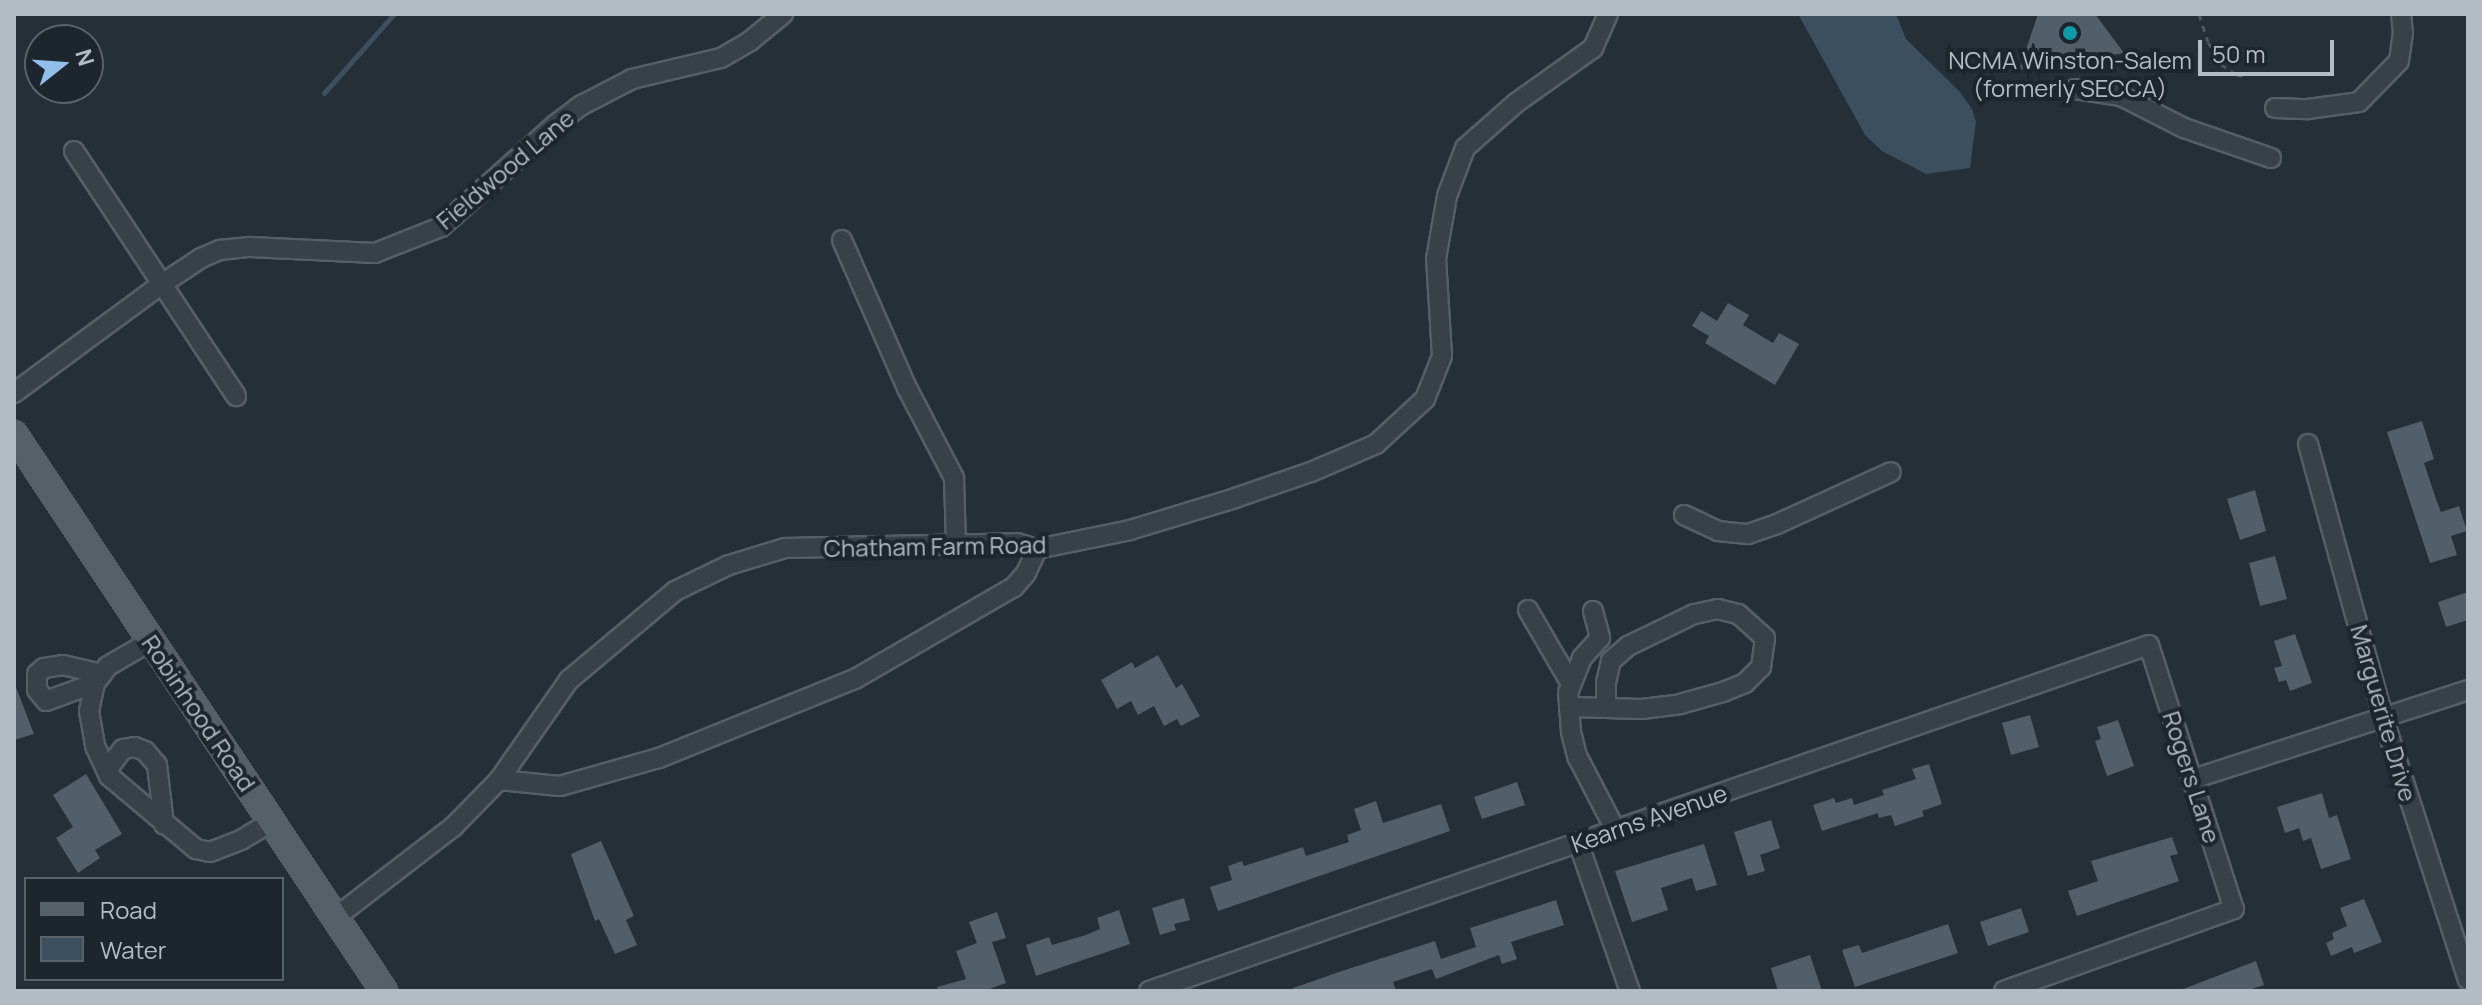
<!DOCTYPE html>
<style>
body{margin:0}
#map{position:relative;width:2482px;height:1005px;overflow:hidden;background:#242f38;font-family:Manrope,sans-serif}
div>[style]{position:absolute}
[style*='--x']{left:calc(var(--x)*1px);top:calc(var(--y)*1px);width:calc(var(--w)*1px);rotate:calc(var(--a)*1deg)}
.water>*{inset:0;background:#3c4f5f}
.stream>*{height:5px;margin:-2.5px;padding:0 2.5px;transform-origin:2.5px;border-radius:2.5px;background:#3c4f5f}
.building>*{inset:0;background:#525e68}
.path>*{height:3px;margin-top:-1.5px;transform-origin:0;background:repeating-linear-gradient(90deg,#485a59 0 6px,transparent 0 12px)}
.roads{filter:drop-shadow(2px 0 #565e66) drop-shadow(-2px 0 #565e66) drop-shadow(0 2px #565e66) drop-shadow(0 -2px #565e66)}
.minor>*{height:18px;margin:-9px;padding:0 9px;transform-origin:9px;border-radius:9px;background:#384048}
.major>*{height:24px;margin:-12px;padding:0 12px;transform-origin:12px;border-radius:12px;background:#566068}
.dots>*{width:22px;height:22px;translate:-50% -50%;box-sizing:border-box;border:4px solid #1d252d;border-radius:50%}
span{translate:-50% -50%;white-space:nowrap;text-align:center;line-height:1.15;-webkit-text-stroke:8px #1d252d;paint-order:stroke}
.poi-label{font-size:24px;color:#b3bcc4}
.street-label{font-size:24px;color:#b3bcc4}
.frame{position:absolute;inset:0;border:16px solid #b3bcc4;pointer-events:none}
.legend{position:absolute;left:24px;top:877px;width:260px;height:104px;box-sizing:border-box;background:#1d252d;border:2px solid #596169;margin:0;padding:10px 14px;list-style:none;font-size:24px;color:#b3bcc4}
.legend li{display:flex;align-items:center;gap:16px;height:40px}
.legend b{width:40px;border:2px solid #596169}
.north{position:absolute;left:24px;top:24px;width:80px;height:80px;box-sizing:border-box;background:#1d252d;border:2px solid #596169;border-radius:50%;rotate:73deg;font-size:22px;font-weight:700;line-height:32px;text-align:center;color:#b3bcc4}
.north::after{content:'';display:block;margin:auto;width:28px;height:36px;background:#91beeb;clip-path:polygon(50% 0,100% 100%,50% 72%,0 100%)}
.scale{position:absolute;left:2198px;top:40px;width:136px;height:36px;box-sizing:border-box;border:4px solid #b3bcc4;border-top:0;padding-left:10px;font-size:24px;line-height:28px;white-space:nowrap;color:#b3bcc4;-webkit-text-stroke:6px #1d252d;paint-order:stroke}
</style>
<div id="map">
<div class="water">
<div style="clip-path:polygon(1798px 14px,1896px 14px,1906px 39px,1960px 92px,1972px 109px,1976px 122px,1970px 168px,1926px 174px,1882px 151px,1865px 135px)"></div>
</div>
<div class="stream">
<div style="--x:324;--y:93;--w:106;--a:-48.5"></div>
</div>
<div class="building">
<div style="clip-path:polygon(2038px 14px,2095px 14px,2124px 53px,2019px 70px)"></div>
<div style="clip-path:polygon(1728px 303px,1749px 315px,1743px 325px,1773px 343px,1779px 333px,1799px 344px,1775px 385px,1705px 343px,1709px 336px,1692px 326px,1701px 311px,1717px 321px)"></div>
<div style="clip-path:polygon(2422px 421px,2434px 459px,2424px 463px,2437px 502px,2441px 512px,2459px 506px,2467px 531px,2451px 536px,2457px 555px,2430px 563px,2387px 432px)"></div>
<div style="clip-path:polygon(2255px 490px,2266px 531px,2240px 540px,2227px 499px)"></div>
<div style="clip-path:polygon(2275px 556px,2287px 599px,2260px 606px,2249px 563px)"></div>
<div style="clip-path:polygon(2468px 592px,2468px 620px,2446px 627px,2438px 602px)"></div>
<div style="clip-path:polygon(2295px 634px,2312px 683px,2290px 691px,2286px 680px,2279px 682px,2274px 668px,2282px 666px,2274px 641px)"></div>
<div style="clip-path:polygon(1158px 655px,1176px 688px,1182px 684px,1200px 716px,1181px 726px,1177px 719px,1164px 726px,1154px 706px,1138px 715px,1131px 701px,1117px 709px,1101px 680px,1132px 662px,1135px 668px)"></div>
<div style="clip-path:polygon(14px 682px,34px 734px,14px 740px)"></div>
<div style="clip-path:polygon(2030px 715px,2039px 747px,2011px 755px,2002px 723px)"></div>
<div style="clip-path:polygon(2118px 720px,2134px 766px,2107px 776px,2095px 741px,2101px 739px,2097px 727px)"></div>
<div style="clip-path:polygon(1929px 764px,1942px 804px,1922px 811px,1924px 816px,1895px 826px,1891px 815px,1879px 818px,1878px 813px,1822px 831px,1813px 805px,1834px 798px,1836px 803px,1852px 798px,1854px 805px,1884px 795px,1882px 790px,1916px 779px,1912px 769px)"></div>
<div style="clip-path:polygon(86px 774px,122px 834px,95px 850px,100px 858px,78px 873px,56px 838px,73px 827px,53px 795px)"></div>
<div style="clip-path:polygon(1517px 782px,1525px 805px,1482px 819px,1474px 797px)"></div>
<div style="clip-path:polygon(2322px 793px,2329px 818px,2337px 815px,2351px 859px,2321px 869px,2311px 838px,2303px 841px,2299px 828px,2285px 833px,2277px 807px)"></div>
<div style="clip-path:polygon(1376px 801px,1383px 823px,1441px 804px,1450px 831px,1218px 911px,1210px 887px,1232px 880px,1228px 866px,1242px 861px,1244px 866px,1303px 847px,1306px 856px,1349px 842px,1347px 835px,1361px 830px,1354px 809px)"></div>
<div style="clip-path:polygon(1771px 820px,1780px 848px,1760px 855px,1765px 871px,1748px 876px,1734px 832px)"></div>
<div style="clip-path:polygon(2172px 837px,2178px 854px,2170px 856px,2179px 881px,2077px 916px,2068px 891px,2098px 881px,2091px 861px)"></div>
<div style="clip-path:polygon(601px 841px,634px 916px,626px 920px,637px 945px,615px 954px,599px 919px,595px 921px,571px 854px)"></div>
<div style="clip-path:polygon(1704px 844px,1717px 885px,1696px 891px,1692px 878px,1661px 888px,1668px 910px,1632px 922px,1615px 871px)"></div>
<div style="clip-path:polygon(1184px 898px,1190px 920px,1174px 924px,1176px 930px,1160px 935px,1152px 908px)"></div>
<div style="clip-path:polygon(2364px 899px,2382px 942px,2354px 953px,2352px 947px,2331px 956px,2326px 943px,2334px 939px,2332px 933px,2347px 926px,2340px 908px)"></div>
<div style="clip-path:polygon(1556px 900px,1564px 925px,1511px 942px,1517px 959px,1502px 964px,1499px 955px,1436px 979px,1432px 969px,1393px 982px,1396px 991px,1294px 991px,1293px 988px,1342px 971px,1435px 941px,1441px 959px,1476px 947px,1470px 928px)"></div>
<div style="clip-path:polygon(2021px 908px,2029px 932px,1988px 946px,1980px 922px)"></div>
<div style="clip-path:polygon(1119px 910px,1130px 944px,1036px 976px,1026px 945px,1049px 937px,1052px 945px,1086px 935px,1100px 929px,1097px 918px)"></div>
<div style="clip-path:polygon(997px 912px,1006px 938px,992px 942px,1006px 983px,984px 991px,938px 991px,937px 987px,966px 979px,956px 951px,977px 943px,969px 922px)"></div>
<div style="clip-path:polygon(1948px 924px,1958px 953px,1855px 987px,1842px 950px,1859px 945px,1862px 953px)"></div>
<div style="clip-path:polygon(1810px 955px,1822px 991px,1778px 991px,1771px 968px)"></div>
<div style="clip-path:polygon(2256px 961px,2264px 985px,2245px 991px,2178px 991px)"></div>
</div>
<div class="path">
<div style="--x:2199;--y:14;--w:29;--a:72"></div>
<div style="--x:2208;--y:42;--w:26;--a:59"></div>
<div style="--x:2221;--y:64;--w:19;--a:35"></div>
<div style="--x:2237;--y:75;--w:12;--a:5"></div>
</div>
<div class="roads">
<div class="minor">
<div style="--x:2075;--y:89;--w:47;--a:8.7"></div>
<div style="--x:2121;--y:96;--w:71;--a:26.9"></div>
<div style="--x:2184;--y:128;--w:92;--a:19"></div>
<div style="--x:2275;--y:108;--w:33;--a:2"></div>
<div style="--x:2308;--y:109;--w:51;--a:-7.8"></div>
<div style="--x:2359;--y:102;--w:57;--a:-45.7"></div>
<div style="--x:2399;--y:61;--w:28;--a:-82"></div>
<div style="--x:2403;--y:33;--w:19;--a:-96"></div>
<div style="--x:74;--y:151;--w:294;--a:56.5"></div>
<div style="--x:842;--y:240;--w:162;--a:66.3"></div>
<div style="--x:907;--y:388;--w:102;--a:62.4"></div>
<div style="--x:954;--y:478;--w:67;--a:88.3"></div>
<div style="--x:14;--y:393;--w:184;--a:-36.4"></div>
<div style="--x:162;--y:284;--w:47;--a:-33.7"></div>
<div style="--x:201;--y:258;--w:21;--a:-23"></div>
<div style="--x:220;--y:250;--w:30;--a:-6"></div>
<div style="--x:250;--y:247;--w:125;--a:2.7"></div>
<div style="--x:375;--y:253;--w:71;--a:-21.5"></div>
<div style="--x:441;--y:227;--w:153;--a:-41.8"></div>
<div style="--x:555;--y:125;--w:34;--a:-37"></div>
<div style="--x:582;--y:105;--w:56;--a:-27.5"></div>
<div style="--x:632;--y:79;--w:91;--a:-13.3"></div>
<div style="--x:721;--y:58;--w:34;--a:-30"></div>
<div style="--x:750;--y:41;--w:43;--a:-39.3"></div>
<div style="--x:2308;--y:444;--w:283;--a:74.6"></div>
<div style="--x:2383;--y:717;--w:276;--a:72.1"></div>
<div style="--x:1684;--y:515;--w:38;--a:25"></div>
<div style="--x:1718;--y:531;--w:30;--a:6"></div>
<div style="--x:1748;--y:534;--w:31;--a:-19"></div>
<div style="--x:1777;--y:524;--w:125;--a:-24.5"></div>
<div style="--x:1528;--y:610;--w:86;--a:59.8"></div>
<div style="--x:1593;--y:611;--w:28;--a:75"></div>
<div style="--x:1600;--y:638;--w:27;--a:132"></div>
<div style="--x:1582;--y:658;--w:37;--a:112"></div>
<div style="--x:1568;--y:692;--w:40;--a:85.7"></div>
<div style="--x:1571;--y:732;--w:25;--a:76"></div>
<div style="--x:1577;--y:756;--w:82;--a:62.5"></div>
<div style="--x:151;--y:641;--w:50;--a:149.8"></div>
<div style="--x:108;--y:666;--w:21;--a:127"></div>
<div style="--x:95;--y:683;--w:29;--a:102"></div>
<div style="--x:89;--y:711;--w:36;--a:80"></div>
<div style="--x:95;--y:746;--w:33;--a:65"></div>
<div style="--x:109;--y:776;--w:114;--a:40"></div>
<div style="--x:196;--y:849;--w:14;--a:12"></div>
<div style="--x:210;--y:852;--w:33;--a:-21"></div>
<div style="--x:241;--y:840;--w:35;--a:-31"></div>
<div style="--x:95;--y:683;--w:52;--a:159.8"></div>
<div style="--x:46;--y:701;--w:14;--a:-129"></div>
<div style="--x:37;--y:690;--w:16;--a:-90"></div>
<div style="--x:37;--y:674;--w:9;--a:-41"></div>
<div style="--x:44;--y:668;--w:19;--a:-9"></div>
<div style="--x:63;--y:665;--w:40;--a:13"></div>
<div style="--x:1569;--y:707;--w:73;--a:1.6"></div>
<div style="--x:1642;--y:709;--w:38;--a:-7"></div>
<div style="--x:1680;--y:704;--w:45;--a:-15.6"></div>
<div style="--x:1723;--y:692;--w:24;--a:-22"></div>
<div style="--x:1745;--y:683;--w:23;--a:-45"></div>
<div style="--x:1761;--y:667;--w:29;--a:-82"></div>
<div style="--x:1765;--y:638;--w:36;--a:-138"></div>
<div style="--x:1738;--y:614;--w:21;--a:-166"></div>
<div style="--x:1718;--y:609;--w:25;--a:168"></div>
<div style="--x:1694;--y:614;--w:73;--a:154.1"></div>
<div style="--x:1628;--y:646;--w:23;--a:139"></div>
<div style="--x:1611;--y:661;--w:22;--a:103"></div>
<div style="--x:1606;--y:682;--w:23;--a:90"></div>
<div style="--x:109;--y:776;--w:10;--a:-84"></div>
<div style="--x:110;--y:766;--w:21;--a:-53"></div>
<div style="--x:123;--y:749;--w:12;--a:-9"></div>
<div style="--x:135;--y:747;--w:11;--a:22"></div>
<div style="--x:145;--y:751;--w:18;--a:49"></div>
<div style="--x:157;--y:765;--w:60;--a:83.3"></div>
<div style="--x:2193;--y:779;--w:289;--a:-17.9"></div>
<div style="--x:499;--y:780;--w:61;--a:5.6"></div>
<div style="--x:560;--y:786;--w:103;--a:-15.8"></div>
<div style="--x:659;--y:758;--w:211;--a:-22"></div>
<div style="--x:855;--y:679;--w:184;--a:-30.1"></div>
<div style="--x:1014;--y:587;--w:18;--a:-49"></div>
<div style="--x:1026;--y:573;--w:26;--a:-65"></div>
<div style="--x:1578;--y:842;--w:158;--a:70.8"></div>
<div style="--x:336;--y:917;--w:149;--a:-37.6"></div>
<div style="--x:454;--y:826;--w:64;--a:-45.6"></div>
<div style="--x:499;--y:780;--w:122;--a:-55"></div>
<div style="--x:569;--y:680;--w:138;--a:-40"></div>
<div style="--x:675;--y:591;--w:60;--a:-25.7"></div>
<div style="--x:729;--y:565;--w:59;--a:-16.9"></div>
<div style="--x:785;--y:548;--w:232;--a:-1.2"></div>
<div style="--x:1017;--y:543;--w:21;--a:17"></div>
<div style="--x:1037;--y:549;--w:95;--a:-11.5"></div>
<div style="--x:1130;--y:530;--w:110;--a:-16.9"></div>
<div style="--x:1235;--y:498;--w:80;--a:-18.9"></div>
<div style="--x:1311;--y:472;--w:71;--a:-23.3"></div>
<div style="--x:1376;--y:444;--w:67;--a:-42.6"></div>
<div style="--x:1425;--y:399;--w:46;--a:-68.4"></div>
<div style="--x:1442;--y:356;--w:97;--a:-93.5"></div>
<div style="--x:1436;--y:259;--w:64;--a:-80.1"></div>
<div style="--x:1447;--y:196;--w:51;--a:-69.4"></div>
<div style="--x:1465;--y:148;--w:68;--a:-41.4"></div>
<div style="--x:1516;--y:103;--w:95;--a:-35.5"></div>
<div style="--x:1593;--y:48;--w:37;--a:-66"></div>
<div style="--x:1149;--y:991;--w:1058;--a:-19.09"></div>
<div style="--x:2149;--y:645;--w:277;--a:72.2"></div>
<div style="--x:2234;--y:909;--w:244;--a:160.4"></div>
</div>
<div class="major">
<div style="--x:14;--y:434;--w:669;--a:56.4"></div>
</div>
</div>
<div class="dots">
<div style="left:2070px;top:33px;background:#0f9aa8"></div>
</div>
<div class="poi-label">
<span style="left:2070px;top:74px">NCMA Winston-Salem<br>(formerly SECCA)</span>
</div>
<div class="street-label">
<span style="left:505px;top:169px;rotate:-40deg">Fieldwood Lane</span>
<span style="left:935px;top:546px;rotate:-1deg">Chatham Farm Road</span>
<span style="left:199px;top:713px;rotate:56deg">Robinhood Road</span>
<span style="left:2384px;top:713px;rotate:74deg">Marguerite Drive</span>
<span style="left:2192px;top:777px;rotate:72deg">Rogers Lane</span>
<span style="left:1649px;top:818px;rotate:-19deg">Kearns Avenue</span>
</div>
<div class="frame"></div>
<ul class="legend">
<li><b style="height:10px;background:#566068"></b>Road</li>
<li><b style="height:22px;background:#3c4f5f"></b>Water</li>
</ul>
<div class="north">N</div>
<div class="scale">50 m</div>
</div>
